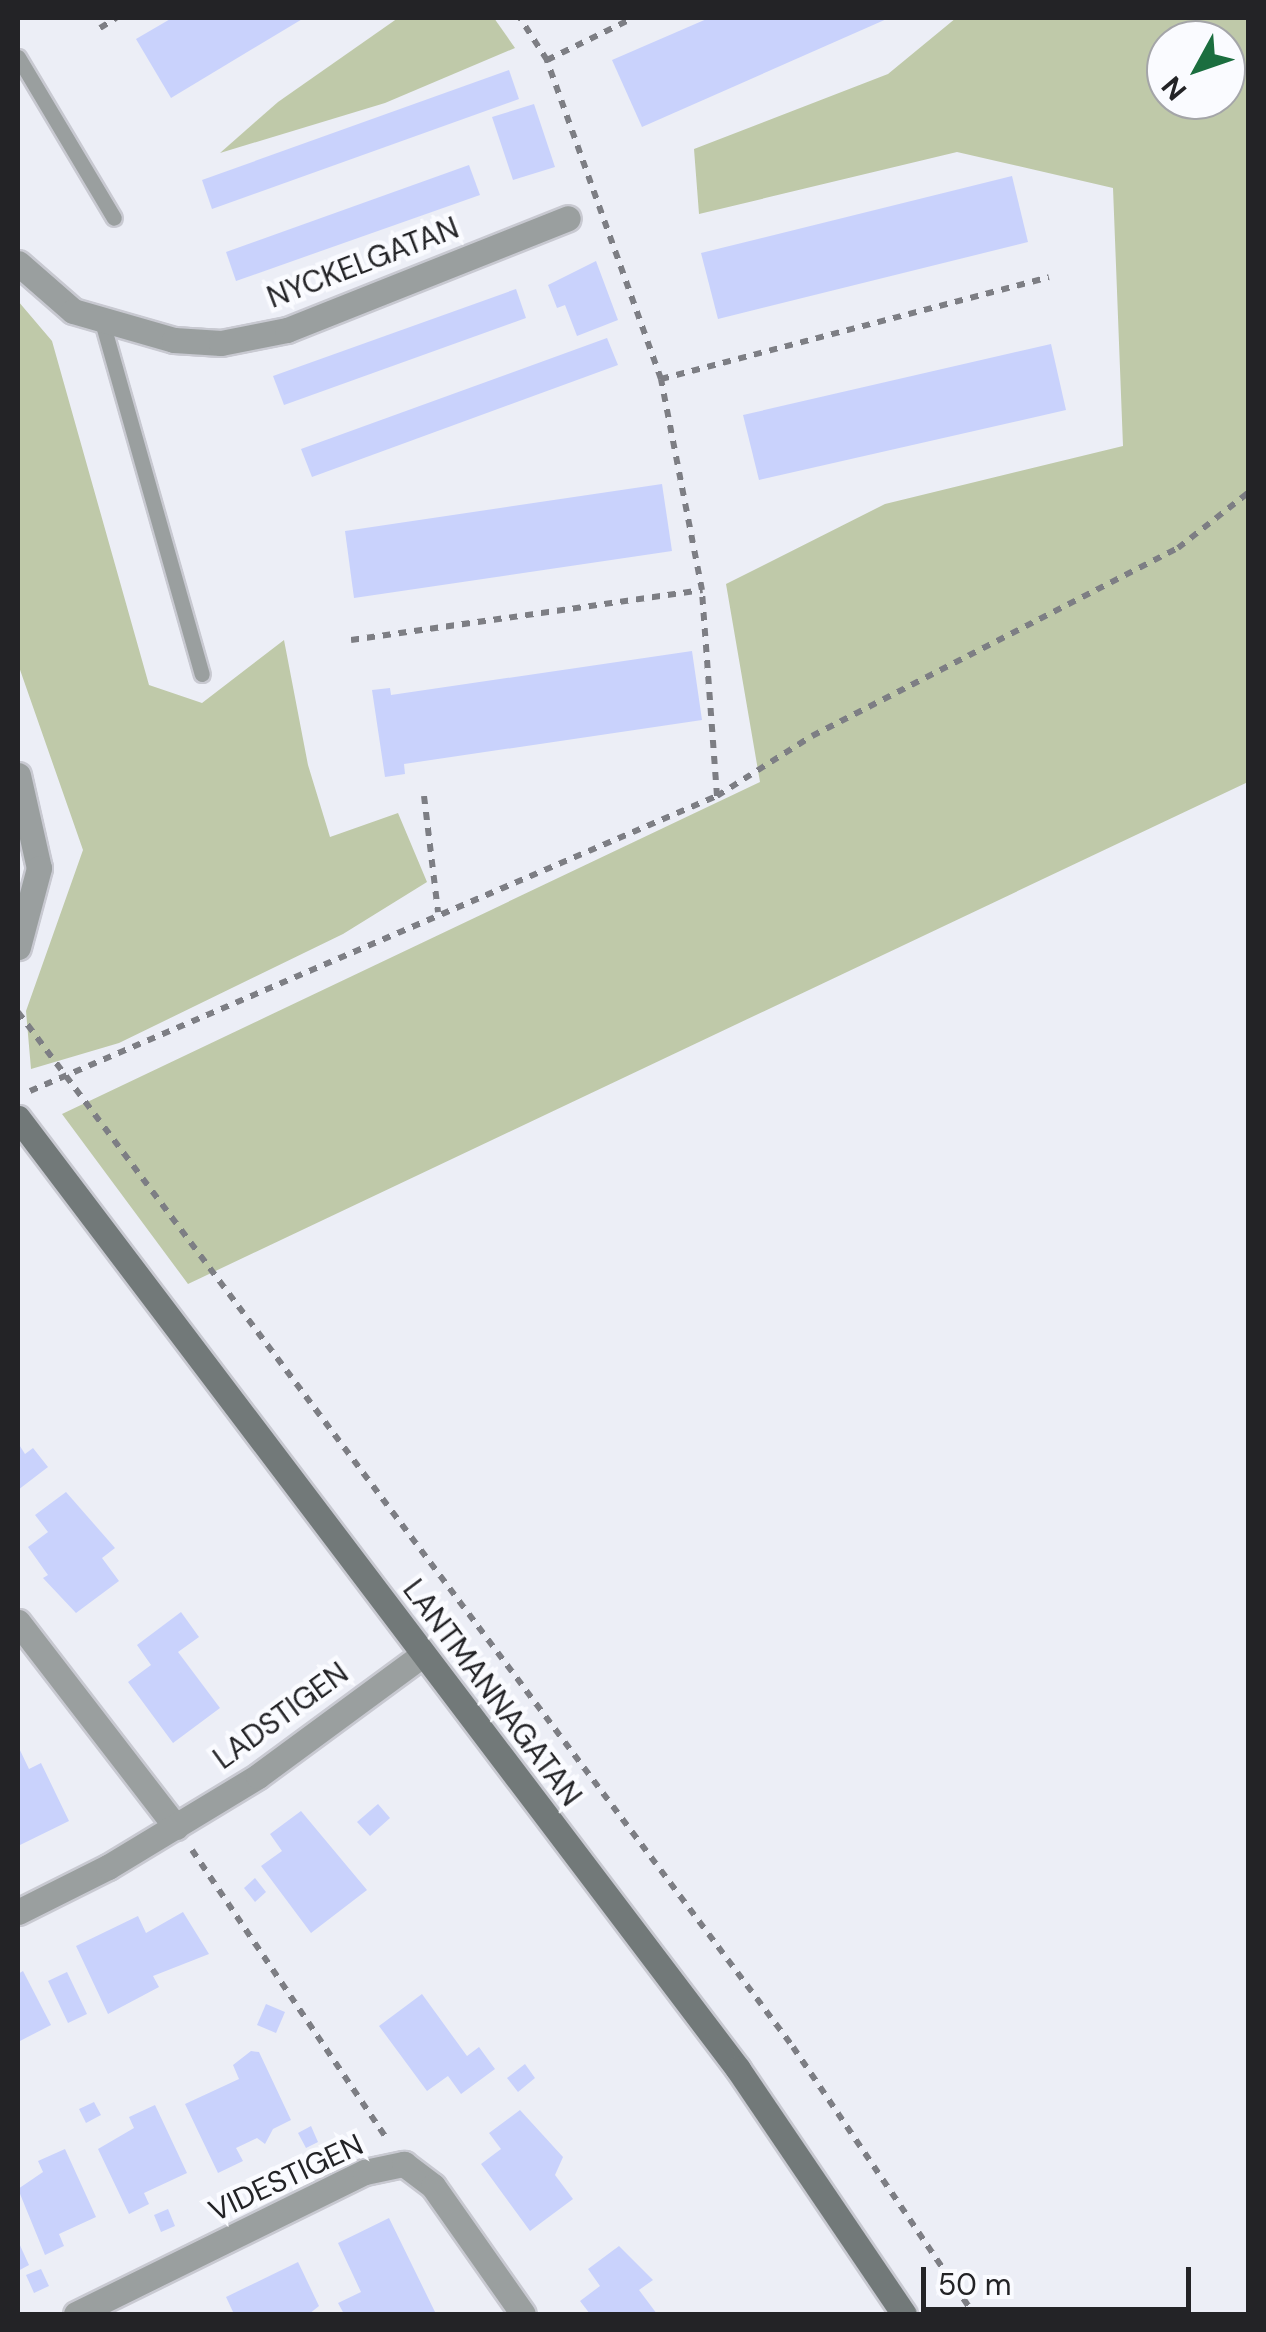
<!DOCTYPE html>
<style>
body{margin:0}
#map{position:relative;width:1266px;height:2332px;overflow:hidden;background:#eceef6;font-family:"DM Sans",sans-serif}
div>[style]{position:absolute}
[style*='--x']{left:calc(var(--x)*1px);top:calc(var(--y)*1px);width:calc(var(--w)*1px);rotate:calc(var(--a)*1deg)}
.green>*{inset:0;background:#bfc9a9}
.building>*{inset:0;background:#c9d2fc}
.path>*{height:6px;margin-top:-3px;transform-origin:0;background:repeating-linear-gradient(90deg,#7d7e84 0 8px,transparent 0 16px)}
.roads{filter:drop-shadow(2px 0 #c8c9d1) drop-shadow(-2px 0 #c8c9d1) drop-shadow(0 2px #c8c9d1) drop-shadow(0 -2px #c8c9d1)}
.lane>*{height:15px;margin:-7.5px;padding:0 7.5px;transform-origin:7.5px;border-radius:7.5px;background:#9a9f9f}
.street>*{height:25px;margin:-12.5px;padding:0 12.5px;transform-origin:12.5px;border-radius:12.5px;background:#9a9f9f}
.secondary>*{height:25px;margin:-12.5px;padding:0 12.5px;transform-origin:12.5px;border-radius:12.5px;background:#727979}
span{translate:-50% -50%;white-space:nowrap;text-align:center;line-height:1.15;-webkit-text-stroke:9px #fafbff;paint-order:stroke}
.street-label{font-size:30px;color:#232326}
.frame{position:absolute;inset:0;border:20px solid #232326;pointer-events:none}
.north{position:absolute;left:1146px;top:20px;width:100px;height:100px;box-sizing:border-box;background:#fafbff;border:2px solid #a4a5a8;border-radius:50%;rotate:230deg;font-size:28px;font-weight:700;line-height:40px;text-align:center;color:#232326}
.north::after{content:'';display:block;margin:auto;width:35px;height:45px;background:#1b6e3f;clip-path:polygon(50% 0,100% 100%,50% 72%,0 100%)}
.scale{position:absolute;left:921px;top:2267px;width:270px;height:45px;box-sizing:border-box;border:5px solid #232326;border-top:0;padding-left:12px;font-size:30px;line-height:35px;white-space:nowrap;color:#232326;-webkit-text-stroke:8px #fafbff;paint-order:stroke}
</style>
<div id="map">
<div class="green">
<div style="clip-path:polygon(398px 18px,494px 18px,515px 48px,385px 103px,220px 153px,278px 102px)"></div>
<div style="clip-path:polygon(evenodd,956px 18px,1248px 18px,1248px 782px,188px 1284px,62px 1114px,760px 782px,726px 584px,885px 504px,1123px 446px,1113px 188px,957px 152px,699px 214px,694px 149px,888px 74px,956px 18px,1166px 40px,1226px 40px,1226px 100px,1166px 100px,1166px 40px)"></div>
<div style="clip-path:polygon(18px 301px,52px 341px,149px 685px,202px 703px,284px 640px,308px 765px,330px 837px,398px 813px,427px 882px,343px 934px,119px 1043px,31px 1069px,26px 1011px,83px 850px,18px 664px)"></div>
</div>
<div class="building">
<div style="clip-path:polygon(172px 18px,304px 18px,171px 98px,136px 39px)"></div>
<div style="clip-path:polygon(709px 18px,889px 18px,642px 127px,612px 60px)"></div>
<div style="clip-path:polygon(509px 70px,519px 99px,212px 209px,202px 180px)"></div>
<div style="clip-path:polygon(534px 104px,555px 167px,513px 180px,492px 117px)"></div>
<div style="clip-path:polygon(469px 165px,480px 195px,236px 281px,226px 252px)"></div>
<div style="clip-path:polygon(1012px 176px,1028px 242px,718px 319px,701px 253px)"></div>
<div style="clip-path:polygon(596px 261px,618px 320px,577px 336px,565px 305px,557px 308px,548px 285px)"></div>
<div style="clip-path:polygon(516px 289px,526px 318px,284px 405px,273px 376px)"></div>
<div style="clip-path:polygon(607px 338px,618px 365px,312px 477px,301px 449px)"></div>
<div style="clip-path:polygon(1051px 344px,1066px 410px,759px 480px,743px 415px)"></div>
<div style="clip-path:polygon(662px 484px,672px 551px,354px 598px,345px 531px)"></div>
<div style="clip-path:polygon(692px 651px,702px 720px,404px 764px,405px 774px,385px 777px,372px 690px,390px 688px,391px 695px)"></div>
<div style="clip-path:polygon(18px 1443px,25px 1454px,33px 1448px,48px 1467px,18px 1490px)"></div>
<div style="clip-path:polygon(66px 1492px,115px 1548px,102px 1558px,119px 1581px,76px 1613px,43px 1578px,48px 1575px,28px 1547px,48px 1532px,35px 1515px)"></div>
<div style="clip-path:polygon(181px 1612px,199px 1637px,178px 1652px,220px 1708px,173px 1743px,128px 1682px,151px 1665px,137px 1645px)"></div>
<div style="clip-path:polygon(18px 1746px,29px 1769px,41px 1763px,69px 1821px,20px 1845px)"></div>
<div style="clip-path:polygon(378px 1804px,390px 1818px,370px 1836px,357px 1822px)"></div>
<div style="clip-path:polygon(301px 1811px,367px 1890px,311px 1933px,261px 1866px,282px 1851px,270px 1834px)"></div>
<div style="clip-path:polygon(255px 1878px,266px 1892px,255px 1902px,244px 1888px)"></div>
<div style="clip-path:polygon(183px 1912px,209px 1954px,153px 1976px,159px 1987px,108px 2014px,76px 1946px,138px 1916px,146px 1933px)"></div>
<div style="clip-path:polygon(23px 1971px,51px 2025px,18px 2042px,18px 1974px)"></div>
<div style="clip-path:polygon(67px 1972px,87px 2014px,68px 2023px,48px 1981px)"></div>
<div style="clip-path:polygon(422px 1994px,467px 2056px,479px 2047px,495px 2069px,461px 2094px,448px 2076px,427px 2091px,379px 2026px)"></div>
<div style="clip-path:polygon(266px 2004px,285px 2012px,276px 2033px,257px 2025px)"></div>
<div style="clip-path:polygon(251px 2051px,259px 2052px,291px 2120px,273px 2129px,265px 2144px,257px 2138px,236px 2148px,243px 2161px,218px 2173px,185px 2104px,239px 2079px,233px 2065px)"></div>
<div style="clip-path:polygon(525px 2064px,535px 2078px,518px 2092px,507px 2078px)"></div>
<div style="clip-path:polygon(94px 2102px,101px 2115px,86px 2123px,79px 2109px)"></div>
<div style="clip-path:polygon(155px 2105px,187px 2173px,144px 2193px,149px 2204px,129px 2214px,98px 2149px,134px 2128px,129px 2117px)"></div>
<div style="clip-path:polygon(520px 2110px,563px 2157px,555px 2175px,573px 2199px,530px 2231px,481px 2164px,501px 2149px,489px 2133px)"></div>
<div style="clip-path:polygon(311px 2126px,318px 2142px,306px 2148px,298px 2133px)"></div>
<div style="clip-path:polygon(65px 2149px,96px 2217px,59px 2234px,64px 2246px,45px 2255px,18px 2189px,43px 2172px,38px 2161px)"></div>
<div style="clip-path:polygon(168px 2209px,175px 2226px,161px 2232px,154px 2215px)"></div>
<div style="clip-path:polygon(389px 2218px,436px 2314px,344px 2314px,338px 2303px,361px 2292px,338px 2243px)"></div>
<div style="clip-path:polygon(18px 2241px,29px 2265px,18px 2271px)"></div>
<div style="clip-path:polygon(619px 2246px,653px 2280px,639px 2290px,657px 2314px,590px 2314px,580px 2301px,600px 2286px,588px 2269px)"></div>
<div style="clip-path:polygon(298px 2262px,319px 2306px,309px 2314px,234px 2314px,226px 2297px)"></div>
<div style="clip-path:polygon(41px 2269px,49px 2286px,34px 2293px,26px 2275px)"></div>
</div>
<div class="path">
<div style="--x:100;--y:28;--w:19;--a:-32"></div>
<div style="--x:547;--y:60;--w:96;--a:-26"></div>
<div style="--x:661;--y:379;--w:401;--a:-14.7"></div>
<div style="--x:351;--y:640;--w:355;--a:-8.1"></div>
<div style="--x:424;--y:796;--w:117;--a:83.1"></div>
<div style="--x:717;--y:796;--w:112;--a:-32.3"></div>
<div style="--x:812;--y:736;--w:411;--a:-27.2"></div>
<div style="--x:1178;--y:548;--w:89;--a:-38.2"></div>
<div style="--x:18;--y:1012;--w:1293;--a:53.17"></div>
<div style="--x:793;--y:2047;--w:323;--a:55.9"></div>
<div style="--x:30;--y:1091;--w:748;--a:-23.24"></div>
<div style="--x:717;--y:796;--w:207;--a:-94.2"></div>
<div style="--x:702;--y:590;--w:215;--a:-101"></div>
<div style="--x:661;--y:379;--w:339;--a:-109.7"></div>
<div style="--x:547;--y:60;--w:50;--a:-122.7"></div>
<div style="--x:192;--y:1850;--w:347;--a:56"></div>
</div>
<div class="roads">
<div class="lane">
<div style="--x:18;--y:57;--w:187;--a:59.2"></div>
<div style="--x:101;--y:318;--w:370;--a:74.2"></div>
</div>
<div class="street">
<div style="--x:18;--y:263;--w:73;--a:41.1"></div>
<div style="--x:73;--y:311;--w:105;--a:16"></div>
<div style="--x:174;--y:340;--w:47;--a:3.7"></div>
<div style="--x:221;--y:343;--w:67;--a:-11.1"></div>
<div style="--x:287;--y:330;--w:302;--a:-21.7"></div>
<div style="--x:18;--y:775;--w:95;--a:77.3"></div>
<div style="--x:39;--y:868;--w:82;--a:104.9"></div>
<div style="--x:18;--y:1622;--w:259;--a:52.4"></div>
<div style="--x:18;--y:1912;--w:101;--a:-26.6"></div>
<div style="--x:108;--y:1867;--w:175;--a:-31.2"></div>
<div style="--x:258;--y:1776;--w:204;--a:-36.4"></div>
<div style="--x:76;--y:2314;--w:322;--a:-26.2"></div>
<div style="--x:365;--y:2172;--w:40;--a:-12"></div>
<div style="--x:404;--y:2164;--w:36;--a:37"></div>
<div style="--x:433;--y:2186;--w:156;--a:54.9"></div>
</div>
<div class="secondary">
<div style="--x:18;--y:1118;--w:1193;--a:52.87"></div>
<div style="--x:738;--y:2069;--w:296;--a:55.9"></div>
</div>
</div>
<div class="street-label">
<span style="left:363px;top:263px;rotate:-21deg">NYCKELGATAN</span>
<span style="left:492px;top:1693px;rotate:53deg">LANTMANNAGATAN</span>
<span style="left:281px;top:1716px;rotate:-36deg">LADSTIGEN</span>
<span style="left:286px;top:2178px;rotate:-25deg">VIDESTIGEN</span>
</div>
<div class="frame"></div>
<div class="north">N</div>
<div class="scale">50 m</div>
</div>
